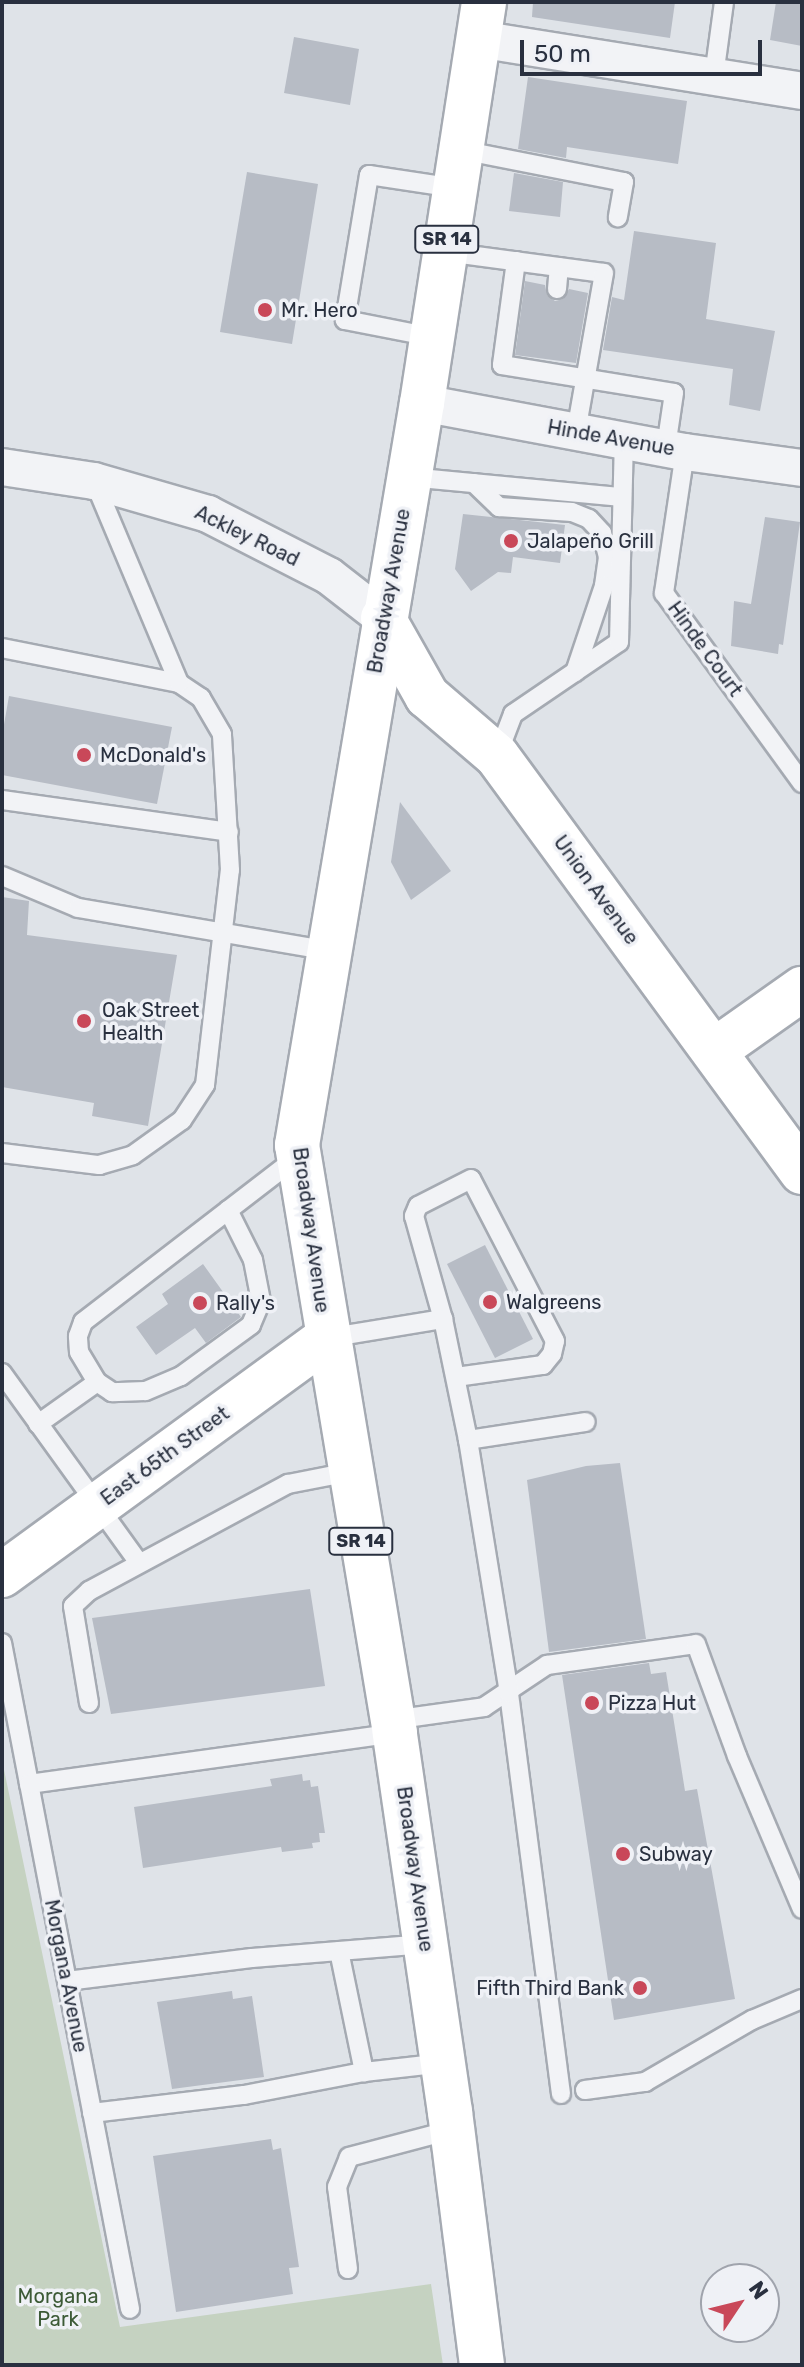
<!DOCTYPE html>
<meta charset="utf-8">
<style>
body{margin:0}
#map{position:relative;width:804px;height:2367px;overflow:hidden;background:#dfe3e8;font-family:Rubik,sans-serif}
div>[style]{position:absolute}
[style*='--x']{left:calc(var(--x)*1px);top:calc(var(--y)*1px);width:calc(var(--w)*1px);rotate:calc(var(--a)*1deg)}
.green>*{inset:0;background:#c5d2c1}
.building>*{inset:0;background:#b7bcc5}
.roads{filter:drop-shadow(2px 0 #a5aab2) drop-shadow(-2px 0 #a5aab2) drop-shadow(0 2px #a5aab2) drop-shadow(0 -2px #a5aab2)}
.lane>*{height:18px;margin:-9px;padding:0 9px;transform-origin:9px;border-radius:9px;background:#f2f3f6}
.street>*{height:36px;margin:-18px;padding:0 18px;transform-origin:18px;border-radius:18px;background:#f2f3f6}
.secondary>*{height:44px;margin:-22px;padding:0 22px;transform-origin:22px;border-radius:22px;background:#fff}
.primary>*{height:44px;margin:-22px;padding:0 22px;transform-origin:22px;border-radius:22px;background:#fff}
.dots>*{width:22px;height:22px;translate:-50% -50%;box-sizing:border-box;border:4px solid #eff1f6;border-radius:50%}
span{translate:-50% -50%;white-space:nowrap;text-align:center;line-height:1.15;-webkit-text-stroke:7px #eff1f6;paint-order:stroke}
.shield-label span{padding:2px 6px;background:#eff1f6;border:2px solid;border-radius:6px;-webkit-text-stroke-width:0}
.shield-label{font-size:18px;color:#29303f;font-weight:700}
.poi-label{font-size:20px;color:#29303f}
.left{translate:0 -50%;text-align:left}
.right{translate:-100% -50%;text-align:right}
.street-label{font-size:20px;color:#29303f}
.park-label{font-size:20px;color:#3c5a36}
.frame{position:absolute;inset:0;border:4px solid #29303f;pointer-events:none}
.north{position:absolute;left:700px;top:2263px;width:80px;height:80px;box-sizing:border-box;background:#eff1f6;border:2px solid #a0a4ad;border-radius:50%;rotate:55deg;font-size:22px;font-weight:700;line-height:32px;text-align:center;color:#29303f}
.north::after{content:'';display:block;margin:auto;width:28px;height:36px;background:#c94859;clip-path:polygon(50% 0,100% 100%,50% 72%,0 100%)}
.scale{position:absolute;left:520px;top:40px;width:242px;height:36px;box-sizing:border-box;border:4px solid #29303f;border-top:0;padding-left:10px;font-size:24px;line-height:28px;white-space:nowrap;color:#29303f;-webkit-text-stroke:6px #eff1f6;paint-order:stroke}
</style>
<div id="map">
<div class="green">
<div style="clip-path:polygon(2px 1760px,120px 2327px,431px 2284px,443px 2365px,2px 2365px)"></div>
</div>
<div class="building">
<div style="clip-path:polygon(533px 2px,675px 2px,670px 38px,532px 17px)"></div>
<div style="clip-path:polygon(776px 2px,802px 2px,802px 46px,770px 40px)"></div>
<div style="clip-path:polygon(294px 37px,359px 49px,350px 105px,284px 93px)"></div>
<div style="clip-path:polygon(528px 77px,687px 101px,678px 164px,567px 147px,566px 158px,518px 149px)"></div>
<div style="clip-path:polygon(247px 172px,318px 184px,292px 344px,220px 332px)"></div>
<div style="clip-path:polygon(514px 173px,563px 182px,560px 217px,509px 211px)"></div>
<div style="clip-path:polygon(634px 231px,716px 243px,706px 319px,775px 331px,760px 411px,729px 405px,733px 369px,603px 350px,612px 297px,624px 300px)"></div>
<div style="clip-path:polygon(525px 281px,545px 285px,547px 295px,555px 301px,563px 299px,569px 289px,588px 293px,576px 363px,515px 355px)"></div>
<div style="clip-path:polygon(463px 514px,565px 525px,560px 563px,513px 557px,511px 573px,498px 572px,471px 591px,455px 569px)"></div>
<div style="clip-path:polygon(765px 517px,800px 522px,783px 645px,779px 644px,778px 654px,731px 646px,734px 601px,751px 604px)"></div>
<div style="clip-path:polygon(9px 696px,172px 727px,157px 804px,2px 775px,2px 736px)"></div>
<div style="clip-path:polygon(400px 802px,451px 871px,411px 900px,391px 862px)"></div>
<div style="clip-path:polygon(2px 897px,29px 901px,27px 935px,177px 955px,148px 1126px,92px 1116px,94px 1103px,2px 1087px)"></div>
<div style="clip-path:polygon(485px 1245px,533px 1339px,495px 1358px,447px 1264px)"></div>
<div style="clip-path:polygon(203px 1264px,241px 1317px,206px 1343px,195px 1328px,156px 1355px,136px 1327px,168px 1304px,162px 1294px)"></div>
<div style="clip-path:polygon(620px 1463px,646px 1639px,549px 1652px,527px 1480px,586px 1466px)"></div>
<div style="clip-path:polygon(310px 1589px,325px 1686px,111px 1714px,92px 1618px)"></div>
<div style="clip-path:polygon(649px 1663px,651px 1674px,666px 1672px,685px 1791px,697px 1789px,735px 1999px,614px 2020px,562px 1675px)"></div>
<div style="clip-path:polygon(302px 1774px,303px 1781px,310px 1780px,311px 1787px,318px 1786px,325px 1833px,319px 1833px,320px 1842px,312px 1843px,313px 1848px,282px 1852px,281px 1847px,143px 1868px,134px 1807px,272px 1786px,270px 1779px)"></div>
<div style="clip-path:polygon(232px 1991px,233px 1999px,252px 1996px,264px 2077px,172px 2089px,157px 2002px)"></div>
<div style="clip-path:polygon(271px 2139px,273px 2150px,281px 2148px,299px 2267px,289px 2268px,293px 2294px,176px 2312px,153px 2156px)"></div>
</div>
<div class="roads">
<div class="lane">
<div style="--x:714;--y:76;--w:75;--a:-82.3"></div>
<div style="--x:461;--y:150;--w:166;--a:11.1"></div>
<div style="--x:624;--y:182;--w:36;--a:100"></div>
<div style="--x:446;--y:252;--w:159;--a:7.6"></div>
<div style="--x:604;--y:273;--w:161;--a:100"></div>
<div style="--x:516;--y:261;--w:105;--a:97.7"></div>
<div style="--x:502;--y:365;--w:174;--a:9.2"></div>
<div style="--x:674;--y:393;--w:55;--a:98.4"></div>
<div style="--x:557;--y:289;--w:22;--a:-85"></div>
<div style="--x:432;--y:337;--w:89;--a:-168.9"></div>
<div style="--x:345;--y:320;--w:147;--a:-80.6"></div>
<div style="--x:369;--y:175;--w:87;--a:8.6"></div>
<div style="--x:685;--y:452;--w:143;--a:98.5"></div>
<div style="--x:664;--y:593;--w:235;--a:54"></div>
<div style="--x:409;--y:477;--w:214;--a:5.4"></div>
<div style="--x:474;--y:483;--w:35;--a:44"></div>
<div style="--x:499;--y:507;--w:73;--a:3.9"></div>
<div style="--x:572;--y:512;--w:18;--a:22"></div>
<div style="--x:589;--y:519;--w:19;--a:47"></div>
<div style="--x:602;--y:533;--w:25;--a:76"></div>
<div style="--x:608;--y:557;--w:29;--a:98"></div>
<div style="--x:604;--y:586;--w:91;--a:108.6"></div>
<div style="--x:2;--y:648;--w:180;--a:11.2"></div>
<div style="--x:497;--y:756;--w:45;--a:-69.1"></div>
<div style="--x:513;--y:714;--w:128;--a:-34.2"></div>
<div style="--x:619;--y:642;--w:202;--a:-88.6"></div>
<div style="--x:2;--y:800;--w:229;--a:8"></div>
<div style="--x:2;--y:876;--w:82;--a:22.8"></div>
<div style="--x:78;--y:908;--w:255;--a:9.7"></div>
<div style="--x:2;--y:1153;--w:98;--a:7.1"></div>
<div style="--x:99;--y:1165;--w:35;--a:-16"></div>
<div style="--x:133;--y:1155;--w:60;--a:-35.5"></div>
<div style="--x:182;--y:1120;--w:42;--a:-56.7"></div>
<div style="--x:205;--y:1085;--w:216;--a:-83.4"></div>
<div style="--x:230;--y:870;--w:136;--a:-93.4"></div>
<div style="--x:222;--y:734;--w:42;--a:-120.3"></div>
<div style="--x:201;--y:698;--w:27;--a:-146"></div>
<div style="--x:179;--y:683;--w:219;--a:-112.8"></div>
<div style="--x:228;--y:1210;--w:56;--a:63.4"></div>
<div style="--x:253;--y:1260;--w:42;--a:79"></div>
<div style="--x:261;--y:1301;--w:26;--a:113"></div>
<div style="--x:251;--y:1325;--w:87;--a:143.9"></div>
<div style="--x:181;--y:1376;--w:39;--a:157"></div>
<div style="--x:145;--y:1391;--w:33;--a:178"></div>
<div style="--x:112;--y:1392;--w:18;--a:-146"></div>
<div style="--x:97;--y:1382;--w:35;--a:-121"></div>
<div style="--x:79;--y:1352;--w:16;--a:-94"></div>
<div style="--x:78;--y:1336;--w:15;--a:-70"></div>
<div style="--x:83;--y:1322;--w:269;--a:-37.6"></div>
<div style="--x:327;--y:1338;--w:118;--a:-9.3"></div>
<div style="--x:2;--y:1373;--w:234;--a:54.2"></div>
<div style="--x:456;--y:1377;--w:88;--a:-7.9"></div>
<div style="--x:543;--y:1365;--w:14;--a:-51"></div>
<div style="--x:552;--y:1354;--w:13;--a:-77"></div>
<div style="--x:555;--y:1341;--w:182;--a:-117.4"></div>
<div style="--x:471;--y:1179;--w:59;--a:153"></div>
<div style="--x:418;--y:1206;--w:11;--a:112"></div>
<div style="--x:414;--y:1216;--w:107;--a:74.3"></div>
<div style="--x:443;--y:1319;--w:124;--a:78.3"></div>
<div style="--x:38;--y:1424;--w:72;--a:-35.4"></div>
<div style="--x:2;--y:1643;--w:678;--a:79.12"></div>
<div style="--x:89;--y:1703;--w:98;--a:-99.4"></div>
<div style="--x:73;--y:1606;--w:22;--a:-43"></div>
<div style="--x:89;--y:1591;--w:226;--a:-28.3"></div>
<div style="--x:288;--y:1484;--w:62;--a:-11.1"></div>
<div style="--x:392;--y:1720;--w:93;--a:-8"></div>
<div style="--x:484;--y:1707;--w:76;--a:-33.7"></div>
<div style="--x:547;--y:1665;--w:150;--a:-8"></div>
<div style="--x:696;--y:1644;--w:119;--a:69.9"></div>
<div style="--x:737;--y:1756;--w:166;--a:67"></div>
<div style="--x:29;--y:1784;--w:370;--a:-7.9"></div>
<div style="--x:339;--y:1951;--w:124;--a:78.3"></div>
<div style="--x:67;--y:1981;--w:186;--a:-7.1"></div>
<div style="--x:252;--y:1958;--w:174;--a:-4.6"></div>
<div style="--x:585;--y:2090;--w:61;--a:-7.6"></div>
<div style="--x:645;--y:2082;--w:124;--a:-30.1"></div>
<div style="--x:752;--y:2020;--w:54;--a:-22.8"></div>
<div style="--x:561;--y:2094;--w:404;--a:-97.4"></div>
<div style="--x:509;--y:1693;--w:256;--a:-99.2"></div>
<div style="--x:468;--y:1440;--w:119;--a:-8.7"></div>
<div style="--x:92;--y:2113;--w:153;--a:-6.8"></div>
<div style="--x:244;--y:2095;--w:122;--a:-10.9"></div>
<div style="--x:364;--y:2072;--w:80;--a:-6.5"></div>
<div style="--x:348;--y:2269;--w:83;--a:-97.6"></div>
<div style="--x:337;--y:2187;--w:32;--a:-68"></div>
<div style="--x:349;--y:2157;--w:106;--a:-14.8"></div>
</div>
<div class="street">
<div style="--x:478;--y:39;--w:328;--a:9.1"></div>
<div style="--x:422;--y:403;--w:268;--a:10.6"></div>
<div style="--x:685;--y:452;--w:118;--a:7.8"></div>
<div style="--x:2;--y:467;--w:93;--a:8.7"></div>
<div style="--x:94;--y:481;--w:119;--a:16.1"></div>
<div style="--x:208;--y:514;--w:136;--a:27.1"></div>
<div style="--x:329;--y:576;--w:68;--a:37.9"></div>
</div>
<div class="secondary">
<div style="--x:383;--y:618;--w:90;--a:60.6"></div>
<div style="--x:427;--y:696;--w:92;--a:40.6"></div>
<div style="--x:497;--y:756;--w:516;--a:53.75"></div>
<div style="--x:714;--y:1051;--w:108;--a:-35.2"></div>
<div style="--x:2;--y:1575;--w:402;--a:-36.1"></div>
</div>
<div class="primary">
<div style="--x:482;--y:2365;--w:255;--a:-97.2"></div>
<div style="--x:450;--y:2112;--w:383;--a:-98.3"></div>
<div style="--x:395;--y:1733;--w:596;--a:-99.46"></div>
<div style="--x:297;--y:1145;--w:752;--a:-80.44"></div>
<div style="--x:422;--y:403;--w:406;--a:-81.2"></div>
</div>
</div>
<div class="dots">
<div style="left:265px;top:310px;background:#c94859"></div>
<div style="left:511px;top:541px;background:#c94859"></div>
<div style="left:84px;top:755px;background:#c94859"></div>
<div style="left:84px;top:1021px;background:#c94859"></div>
<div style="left:490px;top:1302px;background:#c94859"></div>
<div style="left:200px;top:1303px;background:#c94859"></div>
<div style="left:592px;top:1703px;background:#c94859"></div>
<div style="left:623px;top:1854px;background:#c94859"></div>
<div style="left:640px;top:1988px;background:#c94859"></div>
</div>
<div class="shield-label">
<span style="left:447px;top:239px">SR 14</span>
<span style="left:361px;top:1541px">SR 14</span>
</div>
<div class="poi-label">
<span class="left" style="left:281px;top:310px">Mr. Hero</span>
<span class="left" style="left:527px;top:541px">Jalapeño Grill</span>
<span class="left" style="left:100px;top:755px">McDonald's</span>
<span class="left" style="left:102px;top:1022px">Oak Street<br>Health</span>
<span class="left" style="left:506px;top:1302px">Walgreens</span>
<span class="left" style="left:216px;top:1303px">Rally's</span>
<span class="left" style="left:608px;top:1703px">Pizza Hut</span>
<span class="left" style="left:639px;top:1854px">Subway</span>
<span class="right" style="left:624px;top:1988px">Fifth Third Bank</span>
</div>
<div class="street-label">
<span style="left:611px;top:438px;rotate:10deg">Hinde Avenue</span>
<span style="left:247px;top:536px;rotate:26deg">Ackley Road</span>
<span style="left:389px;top:591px;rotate:-80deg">Broadway Avenue</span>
<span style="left:705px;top:649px;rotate:54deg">Hinde Court</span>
<span style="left:596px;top:890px;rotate:54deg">Union Avenue</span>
<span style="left:311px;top:1230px;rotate:82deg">Broadway Avenue</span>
<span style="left:165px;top:1456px;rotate:-36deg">East 65th Street</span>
<span style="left:415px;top:1869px;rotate:82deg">Broadway Avenue</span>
<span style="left:66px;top:1976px;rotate:79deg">Morgana Avenue</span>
</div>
<div class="park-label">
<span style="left:58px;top:2308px">Morgana<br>Park</span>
</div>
<div class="frame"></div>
<div class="north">N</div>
<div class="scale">50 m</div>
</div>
